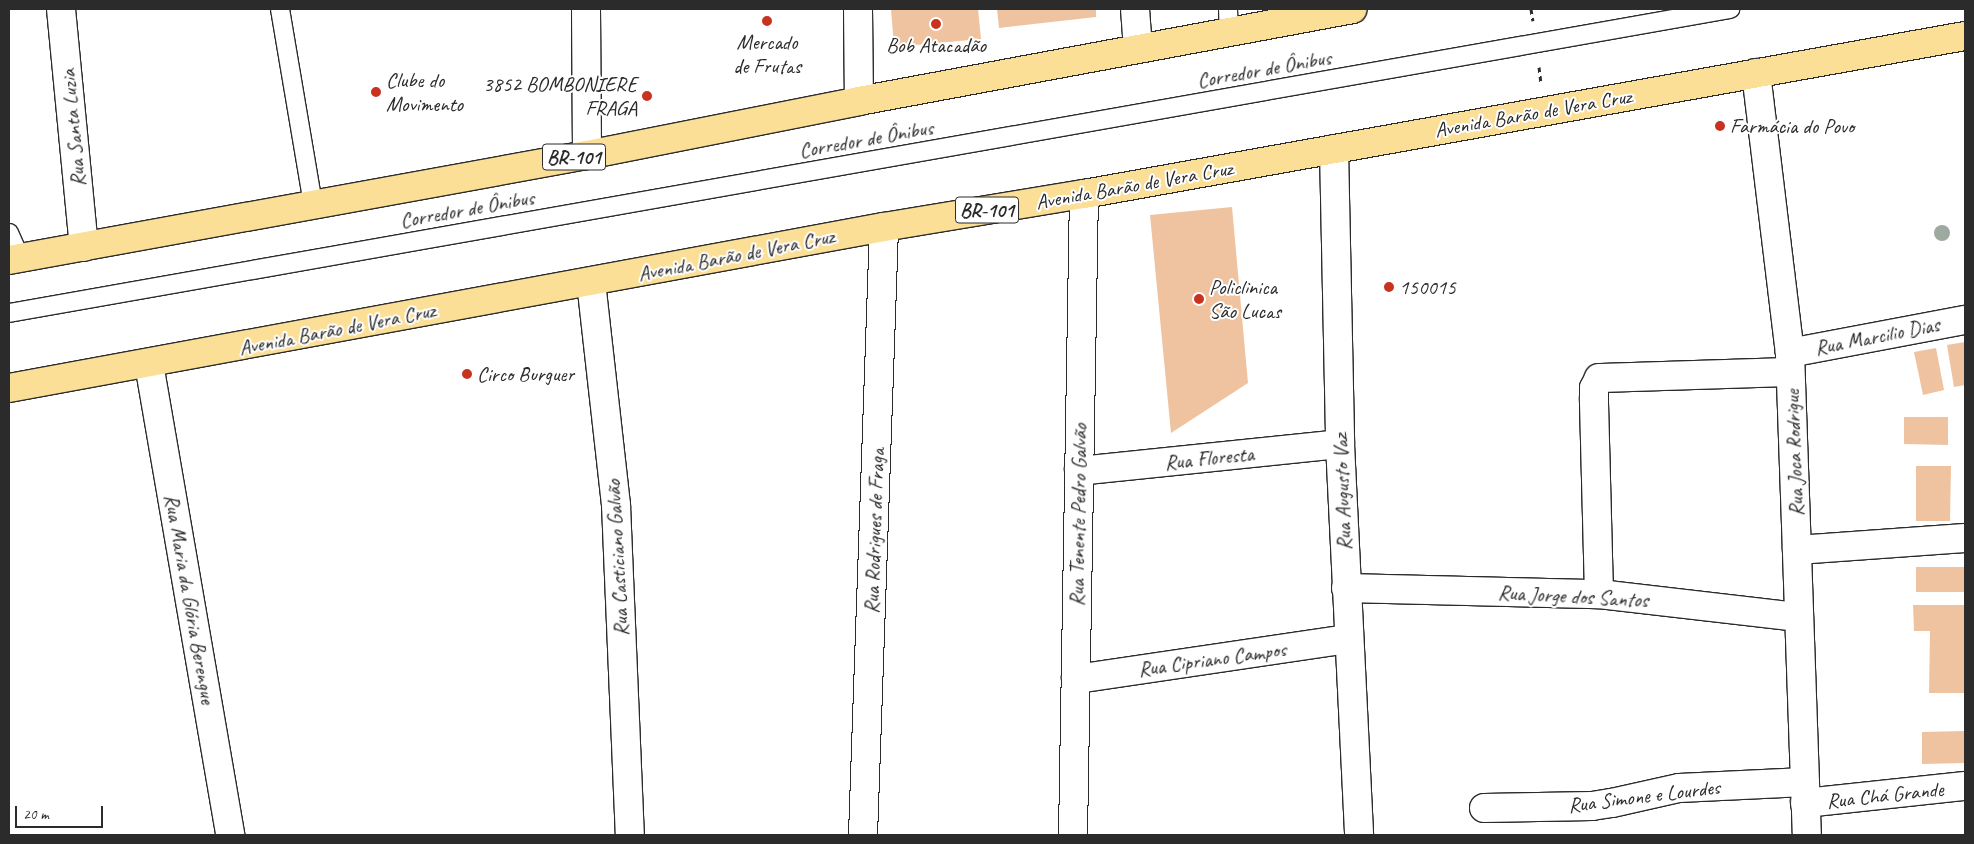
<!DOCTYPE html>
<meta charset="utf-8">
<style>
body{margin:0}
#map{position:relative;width:1974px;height:844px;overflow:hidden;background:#fff;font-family:Caveat,sans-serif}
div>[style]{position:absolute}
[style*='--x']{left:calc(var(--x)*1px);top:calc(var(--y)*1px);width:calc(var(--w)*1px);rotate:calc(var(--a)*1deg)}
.building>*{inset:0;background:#efc39f}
.path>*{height:3px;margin-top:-1.5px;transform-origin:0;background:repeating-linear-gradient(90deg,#2b2b2b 0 5px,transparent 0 9px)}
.roads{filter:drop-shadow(1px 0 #2b2b2b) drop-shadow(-1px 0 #2b2b2b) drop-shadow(0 1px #2b2b2b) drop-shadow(0 -1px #2b2b2b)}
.service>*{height:18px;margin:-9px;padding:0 9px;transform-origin:9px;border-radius:9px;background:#fff}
.minor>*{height:28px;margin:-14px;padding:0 14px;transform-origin:14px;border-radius:14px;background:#fff}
.trunk>*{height:28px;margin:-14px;padding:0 14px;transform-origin:14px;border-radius:14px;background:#fbdf96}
.trees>*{width:16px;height:16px;margin:-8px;border-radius:50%;background:#9ea9a0}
.dots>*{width:14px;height:14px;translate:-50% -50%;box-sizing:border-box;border:2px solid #fff;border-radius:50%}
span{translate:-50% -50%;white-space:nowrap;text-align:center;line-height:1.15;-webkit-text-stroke:4px #fff;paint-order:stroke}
.shield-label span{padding:1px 4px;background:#fff;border:1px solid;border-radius:4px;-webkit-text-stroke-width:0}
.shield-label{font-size:20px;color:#2b2b2b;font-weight:700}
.poi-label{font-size:21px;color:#2b2b2b}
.left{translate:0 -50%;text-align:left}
.right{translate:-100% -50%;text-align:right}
.street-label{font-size:21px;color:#2b2b2b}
.frame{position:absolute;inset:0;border:10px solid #2b2b2b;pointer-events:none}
.scale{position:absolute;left:15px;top:806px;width:88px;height:22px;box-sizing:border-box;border:2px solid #2b2b2b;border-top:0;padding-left:6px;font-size:15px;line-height:18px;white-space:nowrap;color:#2b2b2b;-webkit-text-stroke:4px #fff;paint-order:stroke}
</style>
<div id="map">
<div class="building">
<div style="clip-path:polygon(891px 9px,978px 9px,981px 39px,894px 47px)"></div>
<div style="clip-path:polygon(997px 9px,1096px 9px,1096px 17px,999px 28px)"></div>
<div style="clip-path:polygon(1232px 207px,1248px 383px,1171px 433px,1150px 215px)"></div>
<div style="clip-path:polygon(1965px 342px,1965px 385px,1954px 387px,1947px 345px)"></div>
<div style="clip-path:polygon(1936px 348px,1944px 390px,1923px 395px,1914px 352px)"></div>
<div style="clip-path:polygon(1904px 417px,1948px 417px,1948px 445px,1904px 444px)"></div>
<div style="clip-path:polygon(1916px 466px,1951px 466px,1950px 521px,1916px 521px)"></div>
<div style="clip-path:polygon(1916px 567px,1965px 567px,1965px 592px,1916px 592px)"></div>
<div style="clip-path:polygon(1913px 605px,1965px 605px,1965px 693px,1929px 693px,1930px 631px,1914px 631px)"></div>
<div style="clip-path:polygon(1965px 731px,1965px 763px,1922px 764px,1922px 732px)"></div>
</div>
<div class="path">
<div style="--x:1531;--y:9;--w:12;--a:81"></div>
<div style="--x:1539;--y:67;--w:16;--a:83"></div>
</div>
<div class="roads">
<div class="service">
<div style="--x:280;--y:9;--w:198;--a:80.4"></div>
<div style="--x:1228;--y:9;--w:23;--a:88"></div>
<div style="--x:9;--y:233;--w:27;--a:66"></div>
<div style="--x:9;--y:313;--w:1748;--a:-10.02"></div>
</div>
<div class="minor">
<div style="--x:61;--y:9;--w:239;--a:84.5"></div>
<div style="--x:586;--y:9;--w:146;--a:89.6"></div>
<div style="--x:858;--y:9;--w:92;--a:89.4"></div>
<div style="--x:1135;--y:9;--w:40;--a:85.7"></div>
<div style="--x:1756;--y:73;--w:282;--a:83.1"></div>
<div style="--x:1790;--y:353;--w:482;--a:88"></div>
<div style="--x:1334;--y:149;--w:295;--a:88.8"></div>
<div style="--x:1340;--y:444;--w:391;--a:87.2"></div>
<div style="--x:591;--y:282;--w:224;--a:83.6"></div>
<div style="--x:616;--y:505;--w:330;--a:87.6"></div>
<div style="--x:1790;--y:353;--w:178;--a:-10.7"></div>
<div style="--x:149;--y:364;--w:478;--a:80.2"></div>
<div style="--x:1079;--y:471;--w:262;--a:-5.9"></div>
<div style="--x:1797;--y:550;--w:168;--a:-4.1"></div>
<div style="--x:1346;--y:588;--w:253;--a:1.4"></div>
<div style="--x:1599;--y:594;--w:201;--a:6.6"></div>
<div style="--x:1599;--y:594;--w:196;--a:-91.5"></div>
<div style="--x:1594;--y:398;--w:10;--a:-90"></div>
<div style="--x:1594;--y:388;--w:11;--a:-63"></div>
<div style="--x:1599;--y:378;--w:191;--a:-1.8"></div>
<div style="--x:1076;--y:679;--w:275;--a:-8.4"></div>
<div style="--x:1805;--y:803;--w:161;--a:-6.1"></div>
<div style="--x:1484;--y:808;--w:108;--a:-1.1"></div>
<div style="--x:1592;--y:806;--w:20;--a:-9"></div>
<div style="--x:1612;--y:803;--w:69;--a:-12.6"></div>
<div style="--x:1679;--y:788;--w:126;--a:-2.7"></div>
<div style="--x:863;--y:835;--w:608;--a:-88.02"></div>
<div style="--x:1073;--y:835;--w:641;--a:-89.02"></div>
</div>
<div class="trunk">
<div style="--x:9;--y:260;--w:587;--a:-10.3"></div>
<div style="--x:587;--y:155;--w:277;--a:-11.2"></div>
<div style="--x:859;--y:101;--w:502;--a:-10.55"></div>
<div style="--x:9;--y:388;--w:890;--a:-10.43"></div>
<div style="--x:884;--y:227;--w:203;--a:-9.4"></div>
<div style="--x:1084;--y:194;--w:895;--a:-10.17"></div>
</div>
</div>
<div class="trees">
<div style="left:1942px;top:233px"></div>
</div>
<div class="dots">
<div style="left:767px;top:21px;background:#c8321e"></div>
<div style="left:936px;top:24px;background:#c8321e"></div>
<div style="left:376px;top:92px;background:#c8321e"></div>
<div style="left:647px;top:96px;background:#c8321e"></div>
<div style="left:1720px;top:126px;background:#c8321e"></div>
<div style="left:1389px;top:287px;background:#c8321e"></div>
<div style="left:1199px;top:299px;background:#c8321e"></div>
<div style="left:467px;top:374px;background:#c8321e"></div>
</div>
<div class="shield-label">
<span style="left:574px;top:157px">BR-101</span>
<span style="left:987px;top:210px">BR-101</span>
</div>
<div class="poi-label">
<span style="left:767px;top:54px">Mercado<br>de Frutas</span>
<span style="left:936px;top:45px">Bob Atacadão</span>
<span class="left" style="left:386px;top:92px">Clube do<br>Movimento</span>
<span class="right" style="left:637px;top:96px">3852 BOMBONIERE<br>FRAGA</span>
<span class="left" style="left:1730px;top:126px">Farmácia do Povo</span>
<span class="left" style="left:1209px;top:299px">Policlinica<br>São Lucas</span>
<span class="left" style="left:1399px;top:287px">150015</span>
<span class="left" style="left:477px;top:374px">Circo Burguer</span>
</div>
<div class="street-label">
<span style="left:1264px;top:69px;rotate:-10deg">Corredor de Ônibus</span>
<span style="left:1533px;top:113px;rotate:-10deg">Avenida Barão de Vera Cruz</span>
<span style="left:73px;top:128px;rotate:-95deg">Rua Santa Luzia</span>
<span style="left:866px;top:139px;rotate:-10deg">Corredor de Ônibus</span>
<span style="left:1134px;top:185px;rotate:-10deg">Avenida Barão de Vera Cruz</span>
<span style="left:467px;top:209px;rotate:-10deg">Corredor de Ônibus</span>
<span style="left:736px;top:255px;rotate:-11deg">Avenida Barão de Vera Cruz</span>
<span style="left:337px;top:329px;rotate:-11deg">Avenida Barão de Vera Cruz</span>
<span style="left:1877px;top:336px;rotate:-11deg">Rua Marcilio Dias</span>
<span style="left:1794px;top:453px;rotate:-92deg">Rua Joca Rodrigue</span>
<span style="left:1209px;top:458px;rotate:-6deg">Rua Floresta</span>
<span style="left:1342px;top:492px;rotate:-92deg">Rua Augusto Vaz</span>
<span style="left:1078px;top:515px;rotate:-89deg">Rua Tenente Pedro Galvão</span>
<span style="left:874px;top:531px;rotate:-88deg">Rua Rodrigues de Fraga</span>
<span style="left:617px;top:558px;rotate:-93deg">Rua Casticiano Galvão</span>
<span style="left:1573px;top:596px;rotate:3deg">Rua Jorge dos Santos</span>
<span style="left:190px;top:599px;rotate:80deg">Rua Maria da Glória Berengue</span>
<span style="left:1212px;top:659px;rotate:-8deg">Rua Cipriano Campos</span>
<span style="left:1885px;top:795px;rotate:-6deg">Rua Chá Grande</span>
<span style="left:1644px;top:796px;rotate:-7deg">Rua Simone e Lourdes</span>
</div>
<div class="frame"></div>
<div class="scale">20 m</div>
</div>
